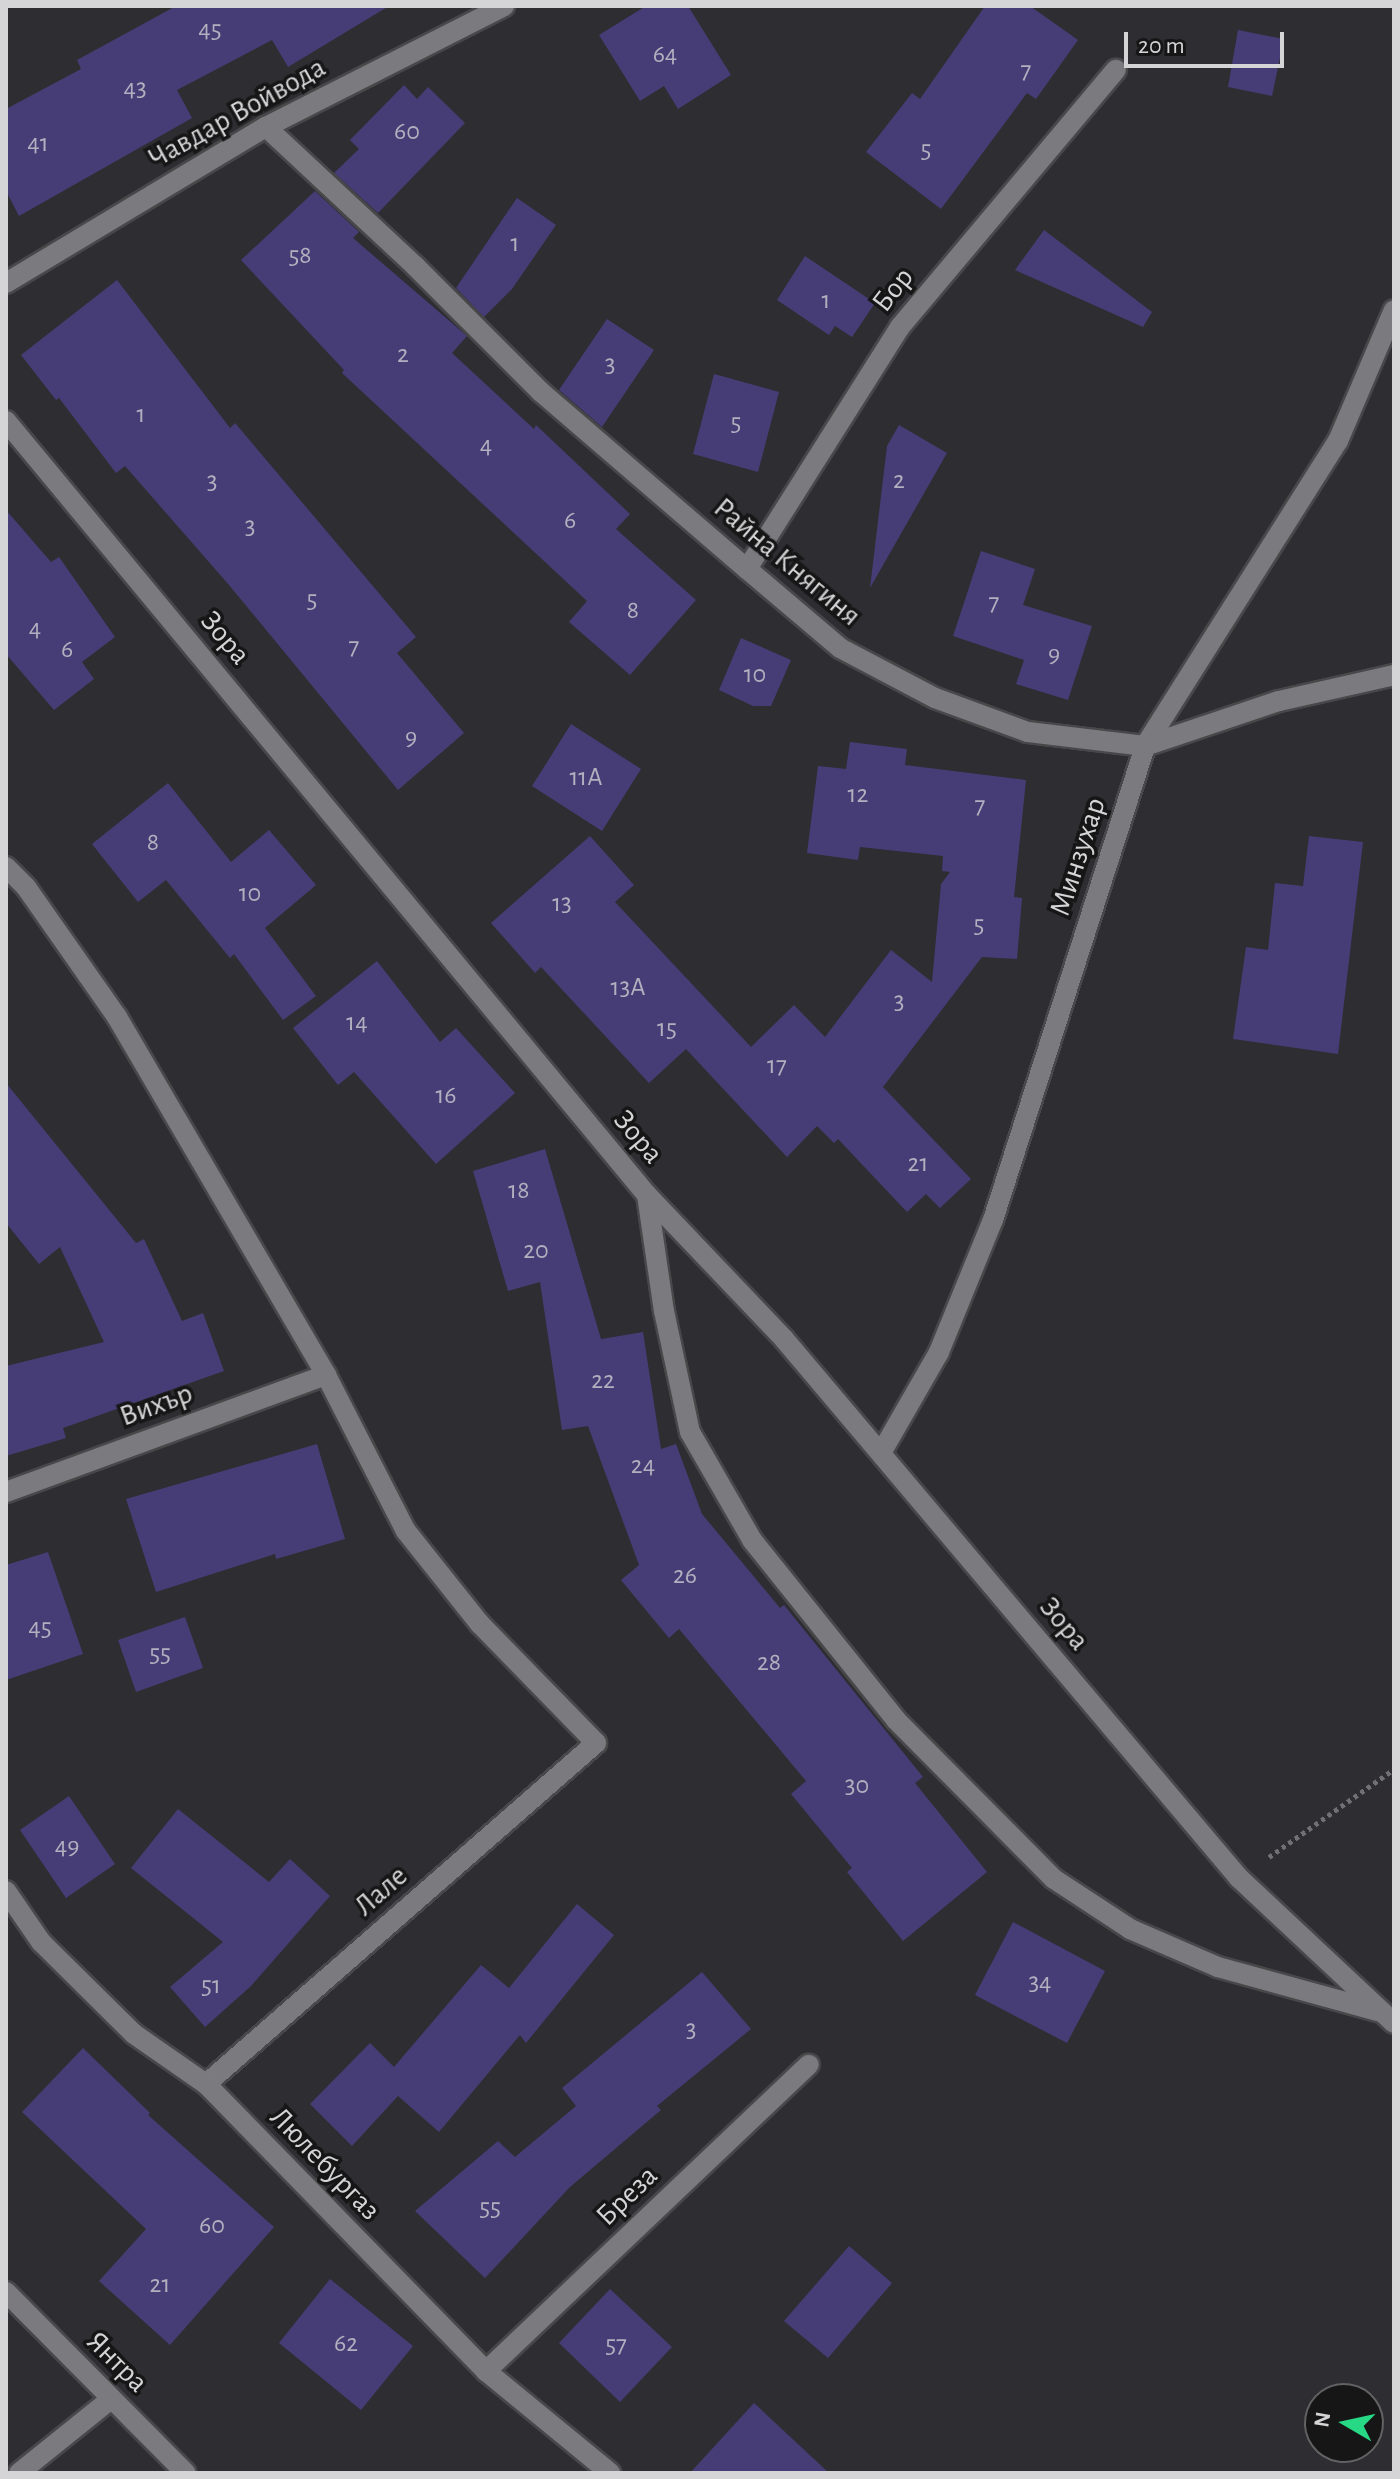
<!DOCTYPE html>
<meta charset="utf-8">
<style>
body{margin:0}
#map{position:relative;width:1400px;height:2479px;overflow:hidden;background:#2e2d31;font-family:"Alegreya Sans",sans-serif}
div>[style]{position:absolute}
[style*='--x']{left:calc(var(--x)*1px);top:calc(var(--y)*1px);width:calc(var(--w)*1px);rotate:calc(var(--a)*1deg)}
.building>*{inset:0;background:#473d76}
.path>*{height:5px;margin-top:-2.5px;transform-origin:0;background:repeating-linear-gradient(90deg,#717073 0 4px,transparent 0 8px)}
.roads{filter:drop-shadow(2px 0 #48484a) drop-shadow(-2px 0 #48484a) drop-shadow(0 2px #48484a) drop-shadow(0 -2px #48484a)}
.minor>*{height:20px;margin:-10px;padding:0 10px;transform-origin:10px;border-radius:10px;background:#7b7b7f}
span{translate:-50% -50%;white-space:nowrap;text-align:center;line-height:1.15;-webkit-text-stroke:7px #161617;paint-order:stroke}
.number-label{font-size:26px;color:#b2afbf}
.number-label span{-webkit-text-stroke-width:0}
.street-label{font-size:30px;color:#d5d5d7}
.frame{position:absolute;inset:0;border:8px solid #d5d5d7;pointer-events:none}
.north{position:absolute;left:1304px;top:2383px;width:80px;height:80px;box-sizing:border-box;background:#161617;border:2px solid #626264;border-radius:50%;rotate:279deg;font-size:22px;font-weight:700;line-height:32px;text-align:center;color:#d5d5d7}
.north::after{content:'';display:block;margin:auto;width:28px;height:36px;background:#27d885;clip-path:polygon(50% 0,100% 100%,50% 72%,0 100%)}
.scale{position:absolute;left:1124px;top:32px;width:160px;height:36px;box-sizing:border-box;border:4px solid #d5d5d7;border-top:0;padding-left:10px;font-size:24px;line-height:28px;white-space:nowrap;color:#d5d5d7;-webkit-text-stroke:6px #161617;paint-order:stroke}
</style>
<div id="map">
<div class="building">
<div style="clip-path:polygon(176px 6px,389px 6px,288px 67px,272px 40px,177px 90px,192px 118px,19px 216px,6px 191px,6px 109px,81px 69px,77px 60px)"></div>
<div style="clip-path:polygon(646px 6px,688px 6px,731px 75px,678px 109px,664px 86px,640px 101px,599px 35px)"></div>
<div style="clip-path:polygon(985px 6px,1030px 6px,1078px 40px,1036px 99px,1027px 93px,941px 209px,866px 152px,912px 93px,920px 99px)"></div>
<div style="clip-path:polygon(1238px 30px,1284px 39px,1272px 96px,1228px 87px)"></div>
<div style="clip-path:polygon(404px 85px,417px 99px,428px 87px,465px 123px,378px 213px,334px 173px,359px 149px,350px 140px)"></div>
<div style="clip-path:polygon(315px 191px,359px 232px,353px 238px,467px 336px,452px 353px,534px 429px,536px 425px,630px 514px,616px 529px,696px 600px,630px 675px,569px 622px,587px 601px,342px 373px,344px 370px,241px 260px)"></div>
<div style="clip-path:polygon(517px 198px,556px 225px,512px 289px,484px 317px,456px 288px)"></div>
<div style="clip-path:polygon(1044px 230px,1152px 312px,1143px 327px,1015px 270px)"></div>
<div style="clip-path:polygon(805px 256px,875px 303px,852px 337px,835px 326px,829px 335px,777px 300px)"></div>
<div style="clip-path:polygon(117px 280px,230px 428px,235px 423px,416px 637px,397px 653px,464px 733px,398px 790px,229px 585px,125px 466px,116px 473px,59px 398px,56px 400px,21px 355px)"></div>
<div style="clip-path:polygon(607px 319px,654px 350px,602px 427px,559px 390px)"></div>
<div style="clip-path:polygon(714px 374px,779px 392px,758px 472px,693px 454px)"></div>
<div style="clip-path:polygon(899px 425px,947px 453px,870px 588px,887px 446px)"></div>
<div style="clip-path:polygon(6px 510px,51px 562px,59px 557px,115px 637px,82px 662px,94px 679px,54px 710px,6px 654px)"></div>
<div style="clip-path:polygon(981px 551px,1035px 569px,1023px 605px,1092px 626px,1068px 700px,1016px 684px,1024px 660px,953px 636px)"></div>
<div style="clip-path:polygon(741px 638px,791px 660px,771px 706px,753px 706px,719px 690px)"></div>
<div style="clip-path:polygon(571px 724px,641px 769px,602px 831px,532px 786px)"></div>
<div style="clip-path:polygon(850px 742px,907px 749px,905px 765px,1026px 780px,1014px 897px,1022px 898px,1017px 959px,982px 957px,883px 1087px,971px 1179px,940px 1208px,926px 1194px,907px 1212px,838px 1139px,834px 1143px,817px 1126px,787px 1157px,686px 1049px,649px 1083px,541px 967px,535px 973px,491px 923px,590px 836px,634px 885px,615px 902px,751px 1047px,794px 1005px,825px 1037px,891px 950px,932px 982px,941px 884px,950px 872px,942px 871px,943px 856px,860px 847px,858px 860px,807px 853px,818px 766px,846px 769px)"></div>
<div style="clip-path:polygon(168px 783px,231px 862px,269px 830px,316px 885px,265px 928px,316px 996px,283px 1020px,234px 954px,230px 958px,166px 880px,138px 902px,92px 844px)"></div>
<div style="clip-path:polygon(1309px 836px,1363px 842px,1338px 1054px,1233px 1039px,1246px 947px,1268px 950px,1275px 883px,1303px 886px)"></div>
<div style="clip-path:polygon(377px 961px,440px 1042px,456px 1028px,515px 1093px,436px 1164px,354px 1072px,338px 1085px,293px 1028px)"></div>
<div style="clip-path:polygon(6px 1083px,136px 1243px,144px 1239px,182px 1321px,203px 1313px,224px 1371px,63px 1428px,66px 1438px,6px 1456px,6px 1366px,104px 1342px,60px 1247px,39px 1264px,6px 1223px)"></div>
<div style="clip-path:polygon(545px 1149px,601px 1339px,643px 1332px,661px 1449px,676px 1444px,702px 1514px,780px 1608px,784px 1605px,923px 1777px,915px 1783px,987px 1872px,903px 1941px,847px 1872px,852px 1868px,791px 1794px,806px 1781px,679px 1629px,669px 1638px,621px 1580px,639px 1565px,588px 1426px,562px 1430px,540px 1282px,508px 1291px,473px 1171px)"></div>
<div style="clip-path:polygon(317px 1444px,345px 1539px,276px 1559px,275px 1554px,156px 1592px,126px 1499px)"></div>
<div style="clip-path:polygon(48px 1552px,83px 1654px,6px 1680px,6px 1565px)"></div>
<div style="clip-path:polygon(185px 1617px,203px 1668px,136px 1692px,118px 1640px)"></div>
<div style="clip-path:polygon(69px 1796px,115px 1864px,66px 1898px,20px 1830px)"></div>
<div style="clip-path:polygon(178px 1809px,269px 1882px,290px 1859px,330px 1896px,251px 1986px,205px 2027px,170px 1987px,223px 1942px,131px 1868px)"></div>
<div style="clip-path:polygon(577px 1904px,614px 1935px,526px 2043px,520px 2035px,439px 2132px,398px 2096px,352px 2146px,310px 2104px,370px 2043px,394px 2067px,481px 1965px,509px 1988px)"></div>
<div style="clip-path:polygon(1013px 1922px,1105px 1971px,1067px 2043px,975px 1995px)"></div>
<div style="clip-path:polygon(702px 1972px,751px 2029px,657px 2106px,661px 2110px,570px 2187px,485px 2278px,415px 2211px,498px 2141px,515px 2157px,576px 2106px,562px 2088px)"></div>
<div style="clip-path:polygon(83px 2048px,150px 2113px,148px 2115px,274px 2227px,170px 2345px,99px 2281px,146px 2229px,22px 2112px)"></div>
<div style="clip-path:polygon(849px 2246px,892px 2283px,828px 2358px,784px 2321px)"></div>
<div style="clip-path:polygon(330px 2279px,413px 2346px,361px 2410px,279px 2343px)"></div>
<div style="clip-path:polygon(610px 2289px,672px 2347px,620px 2402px,559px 2343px)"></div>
<div style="clip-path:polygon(754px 2403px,829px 2473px,690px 2473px)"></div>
</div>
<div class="path">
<div style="--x:1269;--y:1857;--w:153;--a:-35.1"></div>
</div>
<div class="roads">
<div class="minor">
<div style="--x:266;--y:127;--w:205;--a:43"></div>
<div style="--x:416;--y:267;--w:177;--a:45"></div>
<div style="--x:541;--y:392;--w:272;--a:40.7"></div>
<div style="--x:747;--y:569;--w:122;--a:40.3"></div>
<div style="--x:840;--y:648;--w:107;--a:27.8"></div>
<div style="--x:935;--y:698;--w:99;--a:20.1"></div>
<div style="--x:1028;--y:732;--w:118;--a:6.8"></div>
<div style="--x:1145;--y:746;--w:141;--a:-18.6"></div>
<div style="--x:1279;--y:701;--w:118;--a:-12.7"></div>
<div style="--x:6;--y:283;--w:303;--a:-31"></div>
<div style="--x:266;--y:127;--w:267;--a:-26.9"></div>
<div style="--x:6;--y:421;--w:1005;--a:50.37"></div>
<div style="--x:647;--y:1195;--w:199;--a:46.4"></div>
<div style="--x:784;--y:1339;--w:705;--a:49.83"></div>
<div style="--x:1239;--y:1878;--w:212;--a:43.1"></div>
<div style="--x:747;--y:569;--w:286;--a:-57.7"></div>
<div style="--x:900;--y:327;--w:336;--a:-50"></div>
<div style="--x:6;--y:867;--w:28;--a:45"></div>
<div style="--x:26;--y:887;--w:159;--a:55"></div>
<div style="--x:117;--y:1017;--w:415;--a:59.7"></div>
<div style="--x:326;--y:1375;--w:175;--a:62.9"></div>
<div style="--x:406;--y:1531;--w:119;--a:51.5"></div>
<div style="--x:480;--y:1624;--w:166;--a:45.7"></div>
<div style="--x:596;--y:1743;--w:518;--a:138.83"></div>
<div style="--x:647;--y:1195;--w:117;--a:81.7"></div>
<div style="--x:664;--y:1311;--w:124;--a:77.9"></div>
<div style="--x:690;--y:1432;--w:125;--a:60.1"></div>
<div style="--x:752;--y:1540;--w:231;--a:51.3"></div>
<div style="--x:896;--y:1720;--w:224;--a:45.2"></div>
<div style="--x:1054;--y:1879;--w:91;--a:33.3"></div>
<div style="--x:1130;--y:1929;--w:96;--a:23.4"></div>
<div style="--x:1218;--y:1967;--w:166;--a:15.4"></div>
<div style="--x:881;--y:1453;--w:116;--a:-60.1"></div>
<div style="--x:939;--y:1352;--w:143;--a:-67.8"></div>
<div style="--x:993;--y:1220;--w:498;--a:-72.2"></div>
<div style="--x:1145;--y:746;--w:361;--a:-57.7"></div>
<div style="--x:1338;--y:441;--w:142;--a:-66.9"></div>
<div style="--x:6;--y:1492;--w:341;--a:-20.1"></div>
<div style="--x:6;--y:1891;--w:62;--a:55.5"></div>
<div style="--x:41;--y:1942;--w:131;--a:44.7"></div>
<div style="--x:134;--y:2034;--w:88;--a:34.8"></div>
<div style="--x:206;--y:2084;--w:401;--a:45.7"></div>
<div style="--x:486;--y:2371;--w:161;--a:39.4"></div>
<div style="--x:6;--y:2292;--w:255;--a:45.2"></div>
<div style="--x:486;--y:2371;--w:445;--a:-43.5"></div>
<div style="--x:19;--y:2473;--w:118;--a:-38.8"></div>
</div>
</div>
<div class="number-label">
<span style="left:210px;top:30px">45</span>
<span style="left:665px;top:55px">64</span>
<span style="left:1026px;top:71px">7</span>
<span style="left:135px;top:89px">43</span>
<span style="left:407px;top:132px">60</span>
<span style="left:38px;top:144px">41</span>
<span style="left:926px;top:150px">5</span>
<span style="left:515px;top:244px">1</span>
<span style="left:300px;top:256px">58</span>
<span style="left:826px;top:301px">1</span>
<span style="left:403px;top:355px">2</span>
<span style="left:610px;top:365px">3</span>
<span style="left:141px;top:415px">1</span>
<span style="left:736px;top:423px">5</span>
<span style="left:486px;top:446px">4</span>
<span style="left:899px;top:481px">2</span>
<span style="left:212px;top:482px">3</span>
<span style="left:570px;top:521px">6</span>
<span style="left:250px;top:527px">3</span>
<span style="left:312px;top:600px">5</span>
<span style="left:994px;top:603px">7</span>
<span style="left:633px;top:611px">8</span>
<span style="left:35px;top:629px">4</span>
<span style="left:354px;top:647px">7</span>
<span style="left:67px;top:650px">6</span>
<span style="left:1054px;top:655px">9</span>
<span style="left:755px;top:675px">10</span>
<span style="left:411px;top:738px">9</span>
<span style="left:586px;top:778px">11А</span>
<span style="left:858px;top:795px">12</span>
<span style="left:980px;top:806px">7</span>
<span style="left:153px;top:843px">8</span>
<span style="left:250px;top:894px">10</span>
<span style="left:562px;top:904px">13</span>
<span style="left:979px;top:925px">5</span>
<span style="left:628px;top:988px">13А</span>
<span style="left:899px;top:1002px">3</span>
<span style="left:357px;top:1023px">14</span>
<span style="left:667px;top:1029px">15</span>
<span style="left:777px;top:1066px">17</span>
<span style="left:446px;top:1096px">16</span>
<span style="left:918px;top:1164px">21</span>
<span style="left:519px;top:1191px">18</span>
<span style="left:536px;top:1251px">20</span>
<span style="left:603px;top:1381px">22</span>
<span style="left:643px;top:1466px">24</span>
<span style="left:685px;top:1576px">26</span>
<span style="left:40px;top:1628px">45</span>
<span style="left:160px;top:1654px">55</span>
<span style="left:769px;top:1663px">28</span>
<span style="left:857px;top:1786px">30</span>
<span style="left:67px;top:1847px">49</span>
<span style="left:1040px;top:1983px">34</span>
<span style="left:211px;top:1986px">51</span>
<span style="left:691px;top:2030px">3</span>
<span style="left:490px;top:2208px">55</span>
<span style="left:212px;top:2226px">60</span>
<span style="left:160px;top:2285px">21</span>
<span style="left:346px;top:2344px">62</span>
<span style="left:616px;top:2345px">57</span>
</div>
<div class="street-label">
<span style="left:237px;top:113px;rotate:-29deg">Чавдар Войвода</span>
<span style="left:893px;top:290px;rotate:-52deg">Бор</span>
<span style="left:787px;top:562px;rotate:40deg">Райна Княгиня</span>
<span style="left:225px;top:638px;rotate:50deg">Зора</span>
<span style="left:1078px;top:857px;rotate:-72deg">Минзухар</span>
<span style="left:638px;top:1137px;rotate:50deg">Зора</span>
<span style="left:156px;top:1405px;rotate:-20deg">Вихър</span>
<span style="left:1064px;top:1624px;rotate:50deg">Зора</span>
<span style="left:381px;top:1891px;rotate:-41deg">Лале</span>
<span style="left:325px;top:2164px;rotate:46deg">Люлебургаз</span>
<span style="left:627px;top:2196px;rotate:-44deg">Бреза</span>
<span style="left:117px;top:2362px;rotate:45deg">Янтра</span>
</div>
<div class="frame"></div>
<div class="north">N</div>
<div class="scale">20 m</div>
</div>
